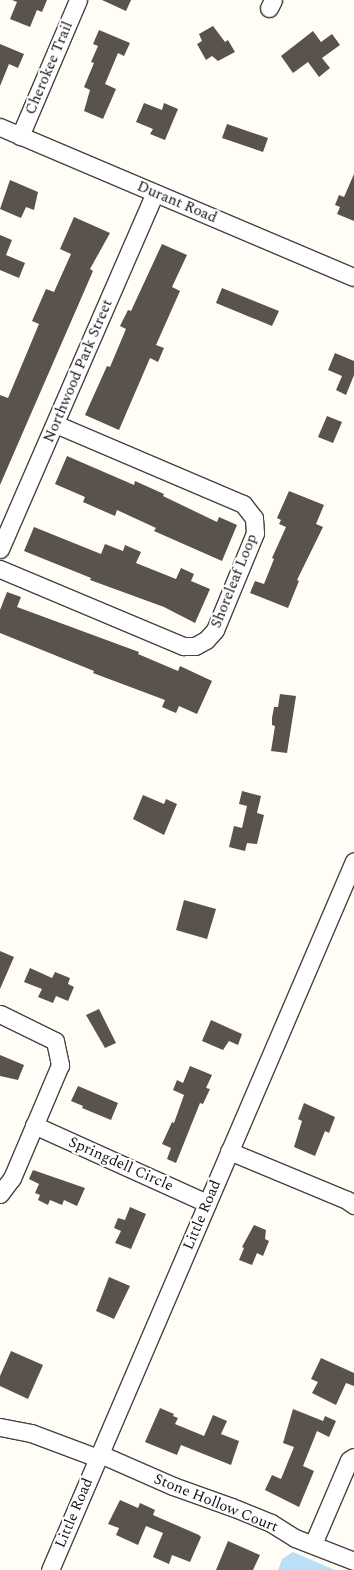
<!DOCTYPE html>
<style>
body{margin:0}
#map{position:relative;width:354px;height:1570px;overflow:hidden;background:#fffdf5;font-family:Spectral,serif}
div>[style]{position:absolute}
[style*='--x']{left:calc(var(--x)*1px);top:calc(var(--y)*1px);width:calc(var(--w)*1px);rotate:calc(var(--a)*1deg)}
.water>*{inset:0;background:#b9e0f7}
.building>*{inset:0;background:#5a524d}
.roads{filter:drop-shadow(1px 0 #444) drop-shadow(-1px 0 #444) drop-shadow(0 1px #444) drop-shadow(0 -1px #444)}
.minor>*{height:17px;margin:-8.5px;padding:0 8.5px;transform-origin:8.5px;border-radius:8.5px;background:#fff}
span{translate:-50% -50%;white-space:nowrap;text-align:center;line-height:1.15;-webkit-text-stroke:4px #fff;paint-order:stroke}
.street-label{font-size:15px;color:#111}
</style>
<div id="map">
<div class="water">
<div style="clip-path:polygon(293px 1552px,335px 1570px,278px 1570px,282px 1559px)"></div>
</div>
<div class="building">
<div style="clip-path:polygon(12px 0,47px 0,42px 12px,37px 10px,30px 27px,10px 19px,17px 2px)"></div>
<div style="clip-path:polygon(102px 0,131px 0,126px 11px)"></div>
<div style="clip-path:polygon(213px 26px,225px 42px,228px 40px,235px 52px,218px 61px,212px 56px,206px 60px,197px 44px,202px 41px,199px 34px)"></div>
<div style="clip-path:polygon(99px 30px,130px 43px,124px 56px,118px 53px,105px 84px,116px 89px,103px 119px,84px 111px,90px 90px,84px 87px,94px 63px,91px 62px,98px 46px,93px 44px)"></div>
<div style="clip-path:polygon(313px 31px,321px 42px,332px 34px,340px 45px,322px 58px,330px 68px,319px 77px,308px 62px,293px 73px,281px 56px)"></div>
<div style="clip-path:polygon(0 44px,24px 54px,18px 68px,9px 64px,0 86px)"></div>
<div style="clip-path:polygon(144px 103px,162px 110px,164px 103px,178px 109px,165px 140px,150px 134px,153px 129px,136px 122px)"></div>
<div style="clip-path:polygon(227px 124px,268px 138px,263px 152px,222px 138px)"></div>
<div style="clip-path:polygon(354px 174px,354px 221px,337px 214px,340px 207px,335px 205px,339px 195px,344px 197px)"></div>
<div style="clip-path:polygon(10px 180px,38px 192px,34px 210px,26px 207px,21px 218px,0 209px)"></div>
<div style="clip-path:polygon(74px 217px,110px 233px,90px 269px,93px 271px,0 485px,0 395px,8px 398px,39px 324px,32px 321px,46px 289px,54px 292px,71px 254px,60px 249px)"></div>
<div style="clip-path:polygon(0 235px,12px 240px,6px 255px,25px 263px,19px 278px,0 270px)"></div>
<div style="clip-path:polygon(162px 244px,187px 255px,172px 287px,180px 291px,156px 345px,164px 348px,158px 362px,150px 358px,119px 430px,85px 415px,107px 366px,110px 367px,126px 329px,120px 326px,128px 310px,131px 311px)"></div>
<div style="clip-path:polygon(222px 288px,279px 311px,272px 326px,216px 303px)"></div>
<div style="clip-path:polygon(335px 353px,354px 361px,354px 375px,346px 395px,336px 390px,342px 376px,328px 370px)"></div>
<div style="clip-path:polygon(327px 416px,342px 422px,333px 443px,318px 437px)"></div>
<div style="clip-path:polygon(67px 456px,134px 485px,135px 481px,164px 494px,163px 496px,217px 522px,219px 517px,237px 525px,222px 561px,154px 531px,156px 528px,117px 510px,115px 516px,83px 502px,85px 497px,55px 484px)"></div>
<div style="clip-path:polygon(289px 491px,324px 505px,316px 524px,323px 527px,297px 580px,299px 581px,288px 608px,250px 593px,255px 581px,264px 584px,274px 559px,272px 558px,286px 527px,279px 524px,281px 520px,277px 518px)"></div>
<div style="clip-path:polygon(34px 527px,101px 554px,105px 544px,123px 551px,125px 545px,141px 552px,136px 563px,176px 579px,181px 568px,194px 574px,191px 581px,210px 589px,195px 623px,164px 607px,90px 580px,91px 578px,24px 551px)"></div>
<div style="clip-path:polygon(7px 592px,21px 597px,17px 607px,139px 652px,138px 654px,178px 671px,180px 666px,212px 681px,197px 714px,179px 706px,176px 713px,162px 707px,165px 700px,93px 673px,94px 671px,0 633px,0 610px)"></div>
<div style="clip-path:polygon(280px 694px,296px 696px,287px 753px,271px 751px,275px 726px,272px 725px,272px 718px,274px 707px,278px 707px)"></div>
<div style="clip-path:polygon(242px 791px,261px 796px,257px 813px,264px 815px,257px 844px,247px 843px,245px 851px,229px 847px,234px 826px,242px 828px,247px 806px,239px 804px)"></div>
<div style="clip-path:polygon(143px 795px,164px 804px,166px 799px,177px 804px,164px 835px,133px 819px)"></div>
<div style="clip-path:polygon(184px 900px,216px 909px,207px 939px,176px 930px)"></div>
<div style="clip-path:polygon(0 951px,14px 957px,0 989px)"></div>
<div style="clip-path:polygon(30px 968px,52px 978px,55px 972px,70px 978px,68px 984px,74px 987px,68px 1001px,56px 996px,53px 1003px,38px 997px,42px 989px,24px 982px)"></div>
<div style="clip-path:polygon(99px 1009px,116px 1043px,105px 1048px,86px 1015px)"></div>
<div style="clip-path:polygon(211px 1020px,242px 1034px,238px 1045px,229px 1041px,223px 1050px,202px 1041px)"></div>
<div style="clip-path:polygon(0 1055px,24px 1065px,18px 1080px,0 1076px)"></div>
<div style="clip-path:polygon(190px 1066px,212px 1075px,206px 1088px,210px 1089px,203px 1104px,200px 1103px,176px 1163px,167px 1159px,171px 1148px,162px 1144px,172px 1122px,174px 1123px,184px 1095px,173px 1090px,177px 1080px,183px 1083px)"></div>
<div style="clip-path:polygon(78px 1086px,118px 1103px,111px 1120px,82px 1108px,83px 1106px,71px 1101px)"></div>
<div style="clip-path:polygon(304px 1103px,335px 1117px,329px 1133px,325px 1131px,315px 1156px,294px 1147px,302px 1121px,298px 1119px)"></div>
<div style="clip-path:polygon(33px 1170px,85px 1188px,77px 1206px,64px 1200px,62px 1205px,50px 1200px,48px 1205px,38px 1200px,40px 1195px,35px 1193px,39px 1184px,29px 1179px)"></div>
<div style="clip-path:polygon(130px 1207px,146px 1214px,131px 1249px,115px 1243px,121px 1231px,114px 1228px,118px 1218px,125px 1220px)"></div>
<div style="clip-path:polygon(254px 1225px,266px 1230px,265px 1239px,269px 1241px,263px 1256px,257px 1253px,252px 1265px,239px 1260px,244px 1248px,242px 1247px)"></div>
<div style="clip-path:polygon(109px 1277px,130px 1286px,114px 1319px,96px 1311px)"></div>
<div style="clip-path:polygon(11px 1351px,43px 1365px,28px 1399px,0 1386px,0 1376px)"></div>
<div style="clip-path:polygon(321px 1358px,354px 1373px,354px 1386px,346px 1383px,336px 1405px,312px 1393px,318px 1382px,311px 1379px)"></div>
<div style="clip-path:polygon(160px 1408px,174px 1414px,173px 1416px,178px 1418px,175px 1424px,204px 1436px,213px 1415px,227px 1421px,221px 1434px,239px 1441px,231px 1465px,181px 1445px,177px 1455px,145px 1442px)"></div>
<div style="clip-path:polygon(293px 1409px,323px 1421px,325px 1416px,336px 1421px,329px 1437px,317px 1431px,303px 1466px,314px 1471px,299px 1507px,265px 1490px,272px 1475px,281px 1479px,294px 1447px,283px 1443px)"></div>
<div style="clip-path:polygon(120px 1500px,138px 1508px,140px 1503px,151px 1508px,155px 1510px,153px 1515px,199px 1535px,201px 1537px,190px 1562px,172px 1555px,169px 1564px,153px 1557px,163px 1533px,146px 1526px,138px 1545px,116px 1535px,119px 1528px,108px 1524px)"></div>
<div style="clip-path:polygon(228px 1541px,260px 1555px,253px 1570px,216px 1570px)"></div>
</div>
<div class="roads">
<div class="minor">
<div style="--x:269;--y:8;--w:9;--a:-63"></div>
<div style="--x:0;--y:127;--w:384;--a:23"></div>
<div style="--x:20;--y:136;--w:148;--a:-66.9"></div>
<div style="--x:0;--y:549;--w:388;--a:-66.5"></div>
<div style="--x:0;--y:569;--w:199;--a:22.8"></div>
<div style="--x:183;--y:646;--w:12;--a:0"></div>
<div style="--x:195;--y:646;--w:13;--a:-29"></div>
<div style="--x:206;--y:640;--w:13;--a:-48"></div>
<div style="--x:215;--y:630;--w:105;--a:-67.6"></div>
<div style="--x:255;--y:533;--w:15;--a:-94"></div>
<div style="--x:254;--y:518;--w:18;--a:-128"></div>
<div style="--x:243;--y:504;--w:204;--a:-156.9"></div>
<div style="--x:0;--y:1014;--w:61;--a:26.1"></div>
<div style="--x:55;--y:1041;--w:25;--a:78"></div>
<div style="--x:60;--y:1065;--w:123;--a:113"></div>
<div style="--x:12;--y:1178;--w:20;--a:127"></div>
<div style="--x:34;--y:1125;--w:190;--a:24.3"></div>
<div style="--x:229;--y:1151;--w:128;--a:22.6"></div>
<div style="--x:347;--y:1200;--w:9;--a:36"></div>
<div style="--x:0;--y:1427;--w:32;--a:11"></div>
<div style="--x:31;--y:1433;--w:72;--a:20.5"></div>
<div style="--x:100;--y:1454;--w:80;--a:23.7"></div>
<div style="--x:173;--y:1486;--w:63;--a:19.6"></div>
<div style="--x:232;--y:1507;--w:42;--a:22.3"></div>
<div style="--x:271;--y:1523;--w:28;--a:32"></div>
<div style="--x:295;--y:1538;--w:63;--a:21.3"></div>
<div style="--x:313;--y:1544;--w:91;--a:-66.8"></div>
<div style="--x:349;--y:1460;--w:6;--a:-31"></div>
<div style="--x:50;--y:1570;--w:771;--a:-66.79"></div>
</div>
</div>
<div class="street-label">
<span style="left:49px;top:68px;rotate:-67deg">Cherokee Trail</span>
<span style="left:177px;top:202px;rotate:23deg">Durant Road</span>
<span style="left:78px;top:371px;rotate:-67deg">Northwood Park Street</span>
<span style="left:234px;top:581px;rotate:-68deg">Shoreleaf Loop</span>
<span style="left:121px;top:1164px;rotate:24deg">Springdell Circle</span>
<span style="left:202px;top:1215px;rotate:-67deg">Little Road</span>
<span style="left:216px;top:1503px;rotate:22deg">Stone Hollow Court</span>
<span style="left:74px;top:1513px;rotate:-67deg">Little Road</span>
</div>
</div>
